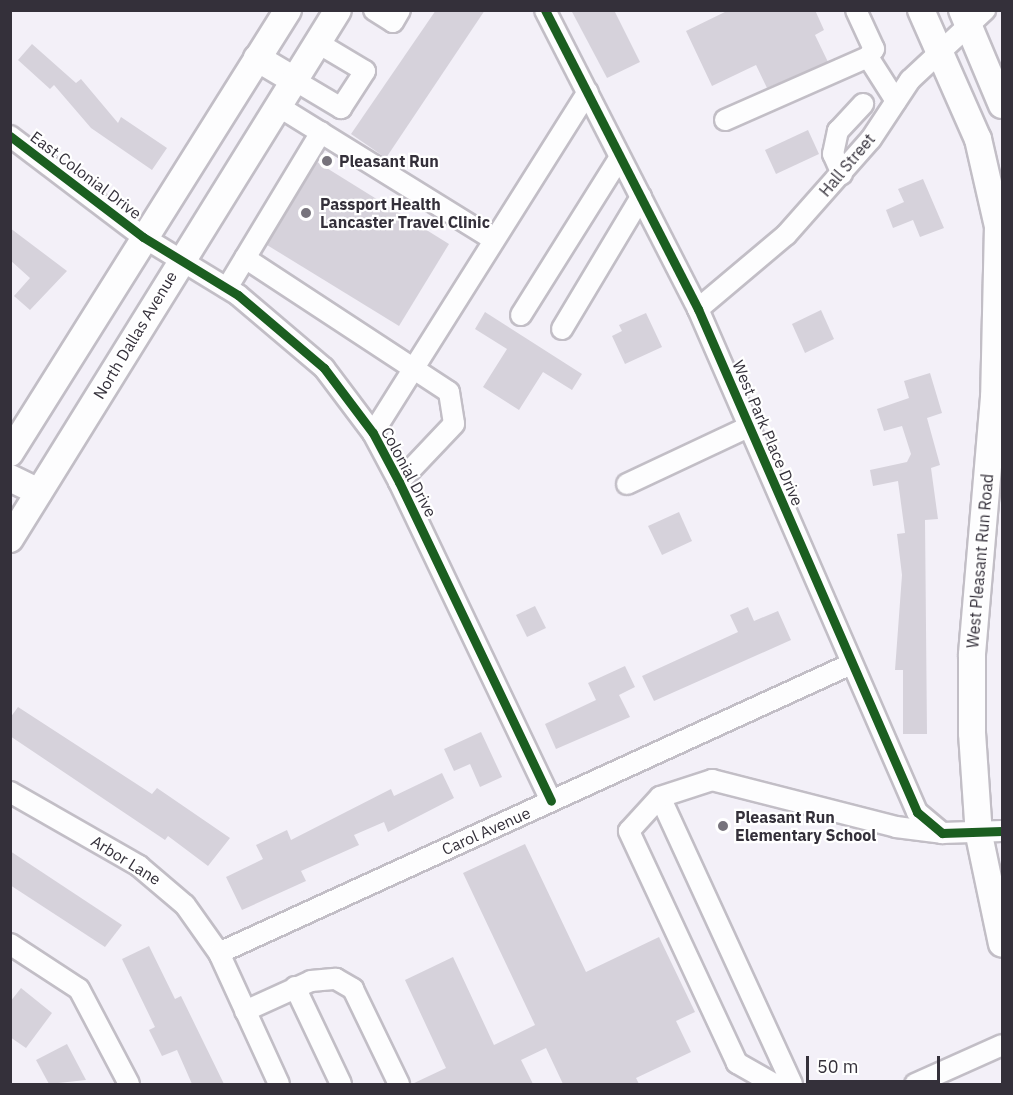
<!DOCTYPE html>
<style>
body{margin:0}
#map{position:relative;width:1013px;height:1095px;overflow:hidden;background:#f3f0f8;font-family:"IBM Plex Sans",sans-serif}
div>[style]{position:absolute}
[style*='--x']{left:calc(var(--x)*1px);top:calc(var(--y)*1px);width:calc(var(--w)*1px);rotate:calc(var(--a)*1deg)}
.building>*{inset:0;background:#d6d2db}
.roads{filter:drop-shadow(2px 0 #c2bec6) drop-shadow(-2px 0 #c2bec6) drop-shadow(0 2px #c2bec6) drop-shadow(0 -2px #c2bec6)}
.minor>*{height:20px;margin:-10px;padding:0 10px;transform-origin:10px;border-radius:10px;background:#fdfdfe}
.major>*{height:26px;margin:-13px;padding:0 13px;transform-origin:13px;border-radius:13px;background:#fdfdfe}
.cycleway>*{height:9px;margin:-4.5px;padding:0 4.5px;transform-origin:4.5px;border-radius:4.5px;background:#1b5e20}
.dots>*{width:16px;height:16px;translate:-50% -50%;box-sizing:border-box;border:3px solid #fff;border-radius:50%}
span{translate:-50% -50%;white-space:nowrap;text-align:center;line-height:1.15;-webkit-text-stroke:4.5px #fff;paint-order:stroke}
.poi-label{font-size:16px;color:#34303a;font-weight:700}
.left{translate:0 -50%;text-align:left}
.street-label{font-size:16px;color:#34303a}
.frame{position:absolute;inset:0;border:12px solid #34303a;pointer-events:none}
.scale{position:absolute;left:806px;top:1056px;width:134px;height:27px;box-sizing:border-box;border:3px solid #34303a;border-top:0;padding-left:8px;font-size:18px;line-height:21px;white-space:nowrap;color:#34303a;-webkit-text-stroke:4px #fff;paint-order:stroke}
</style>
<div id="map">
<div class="building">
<div style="clip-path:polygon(436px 10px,485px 10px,386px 158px,351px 134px)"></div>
<div style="clip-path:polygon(571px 10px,614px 10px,640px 62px,607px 78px)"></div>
<div style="clip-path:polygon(729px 10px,815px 10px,824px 30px,815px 35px,828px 62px,767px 88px,756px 65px,712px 86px,686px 31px)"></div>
<div style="clip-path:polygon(32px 44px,76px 83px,81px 79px,118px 123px,121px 117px,167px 148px,152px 170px,91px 128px,54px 85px,50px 89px,18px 60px)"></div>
<div style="clip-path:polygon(808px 130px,819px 154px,776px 174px,765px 150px)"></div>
<div style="clip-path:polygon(317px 162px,449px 244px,399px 326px,267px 245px)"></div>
<div style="clip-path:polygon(923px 179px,944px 228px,920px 237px,913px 220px,893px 228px,886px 210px,904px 202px,898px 189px)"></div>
<div style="clip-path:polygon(10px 228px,67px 271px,30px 310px,14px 296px,30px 278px,10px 260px)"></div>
<div style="clip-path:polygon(821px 310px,834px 339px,805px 353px,792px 324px)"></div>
<div style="clip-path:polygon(485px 312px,582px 374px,572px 390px,543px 372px,519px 410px,483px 387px,507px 349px,475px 329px)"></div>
<div style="clip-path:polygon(646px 313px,662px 347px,625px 364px,612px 336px,622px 331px,619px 325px)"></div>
<div style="clip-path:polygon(930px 373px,942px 413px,927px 418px,940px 465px,931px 468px,938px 519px,925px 520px,927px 734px,903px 734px,903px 670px,895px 670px,902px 575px,897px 534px,905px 533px,898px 481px,873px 486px,870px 470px,907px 462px,911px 454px,902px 426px,884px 431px,877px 409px,909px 398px,904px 381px)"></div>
<div style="clip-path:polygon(679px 512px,692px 541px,662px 555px,648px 526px)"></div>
<div style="clip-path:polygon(535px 606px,546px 628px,527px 637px,516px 615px)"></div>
<div style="clip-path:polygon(748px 607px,754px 621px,778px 611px,791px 640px,654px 701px,642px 676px,738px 632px,730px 615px)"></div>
<div style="clip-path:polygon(625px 666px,635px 687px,619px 695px,630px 717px,556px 749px,545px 724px,596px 700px,588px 683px)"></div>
<div style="clip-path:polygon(18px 707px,152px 794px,157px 788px,230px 838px,208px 866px,168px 836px,165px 840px,10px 736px,10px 718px)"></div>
<div style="clip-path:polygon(481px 732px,502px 777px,480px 787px,470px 764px,454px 771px,444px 749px)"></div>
<div style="clip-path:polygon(442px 773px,454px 798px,388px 832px,384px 822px,354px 835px,359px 845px,301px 871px,306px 881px,242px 910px,226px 877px,263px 859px,256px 845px,287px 830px,291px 840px,391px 789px,394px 796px)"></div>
<div style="clip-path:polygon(525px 844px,586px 972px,659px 937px,695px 1012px,676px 1021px,691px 1052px,636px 1078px,639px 1084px,563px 1084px,546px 1048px,521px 1060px,533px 1084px,412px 1084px,446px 1068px,405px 980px,453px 957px,494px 1045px,535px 1025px,463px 873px)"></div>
<div style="clip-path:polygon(10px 851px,122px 925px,105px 947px,10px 885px)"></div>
<div style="clip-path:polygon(149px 946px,175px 999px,181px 996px,224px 1084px,192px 1084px,177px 1050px,162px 1056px,149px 1030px,155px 1027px,122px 959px)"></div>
<div style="clip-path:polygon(21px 988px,52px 1013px,26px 1048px,10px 1037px,10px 1002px)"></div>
<div style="clip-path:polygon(67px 1044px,86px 1080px,49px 1084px,36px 1060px)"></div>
</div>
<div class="roads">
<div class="minor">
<div style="--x:374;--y:10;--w:22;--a:32"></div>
<div style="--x:393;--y:22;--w:14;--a:-60"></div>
<div style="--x:545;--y:10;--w:336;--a:62.9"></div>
<div style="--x:698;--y:309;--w:549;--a:66.47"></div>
<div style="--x:917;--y:812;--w:33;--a:40"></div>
<div style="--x:942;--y:833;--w:60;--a:-1.9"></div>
<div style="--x:868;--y:57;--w:52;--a:57.5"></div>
<div style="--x:294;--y:80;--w:55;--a:30.8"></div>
<div style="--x:341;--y:108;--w:44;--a:-57"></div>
<div style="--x:365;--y:71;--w:55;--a:-149.2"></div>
<div style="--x:278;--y:106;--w:254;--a:31.8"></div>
<div style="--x:725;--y:120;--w:156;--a:-23.8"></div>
<div style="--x:868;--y:57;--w:10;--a:-53"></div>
<div style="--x:874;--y:49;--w:43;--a:-114.8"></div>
<div style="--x:10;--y:136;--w:167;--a:37.2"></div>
<div style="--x:143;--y:237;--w:111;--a:31.4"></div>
<div style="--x:238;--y:295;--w:113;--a:40.3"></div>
<div style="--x:324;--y:368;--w:81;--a:53"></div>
<div style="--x:373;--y:433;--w:55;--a:62"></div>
<div style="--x:399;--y:482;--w:353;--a:64.5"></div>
<div style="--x:842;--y:174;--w:22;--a:-114"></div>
<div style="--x:833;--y:154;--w:24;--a:-78"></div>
<div style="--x:838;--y:131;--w:37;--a:-47"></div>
<div style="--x:245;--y:258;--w:244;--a:33.3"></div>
<div style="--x:449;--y:392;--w:32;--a:81"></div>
<div style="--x:454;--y:424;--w:80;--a:133.5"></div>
<div style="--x:227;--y:288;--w:182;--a:-58.9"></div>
<div style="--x:698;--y:309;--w:115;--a:-40.1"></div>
<div style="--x:786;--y:235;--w:128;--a:-48.5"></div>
<div style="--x:871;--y:139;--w:71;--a:-56.5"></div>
<div style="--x:910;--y:80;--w:103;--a:-43"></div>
<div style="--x:521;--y:315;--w:186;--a:-57.9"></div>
<div style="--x:562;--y:329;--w:154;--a:-59.1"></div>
<div style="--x:373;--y:433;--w:403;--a:-57.8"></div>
<div style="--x:627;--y:484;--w:134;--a:-25.2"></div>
<div style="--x:10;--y:792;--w:149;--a:29.8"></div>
<div style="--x:139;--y:866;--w:60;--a:40.3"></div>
<div style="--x:185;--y:905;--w:59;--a:54.7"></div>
<div style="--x:219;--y:953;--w:144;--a:65.4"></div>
<div style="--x:660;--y:797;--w:316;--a:65.3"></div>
<div style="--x:10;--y:944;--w:82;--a:33.1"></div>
<div style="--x:79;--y:989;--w:107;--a:62.2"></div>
<div style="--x:219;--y:953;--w:695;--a:-24.57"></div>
<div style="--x:295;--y:987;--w:107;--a:64.6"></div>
<div style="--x:245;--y:1011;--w:72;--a:-24.4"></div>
<div style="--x:311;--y:981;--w:25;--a:-5"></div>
<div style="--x:336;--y:979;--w:20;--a:30"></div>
<div style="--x:353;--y:989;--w:106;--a:64.2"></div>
<div style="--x:774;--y:1084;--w:43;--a:-150.4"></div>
<div style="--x:737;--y:1063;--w:256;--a:-115"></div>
<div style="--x:629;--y:831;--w:46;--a:-47.6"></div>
<div style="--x:660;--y:797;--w:55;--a:-18.1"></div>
<div style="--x:712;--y:780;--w:190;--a:14.3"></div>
<div style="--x:896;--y:827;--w:46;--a:7.4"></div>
<div style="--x:915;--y:1084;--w:95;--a:-24.1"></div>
</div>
<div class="major">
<div style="--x:921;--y:10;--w:141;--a:66.2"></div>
<div style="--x:978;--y:139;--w:89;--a:77.1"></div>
<div style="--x:998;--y:226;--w:171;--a:91.3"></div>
<div style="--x:994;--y:397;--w:259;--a:94.9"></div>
<div style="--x:972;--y:655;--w:78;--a:90"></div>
<div style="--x:972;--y:733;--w:102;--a:86.1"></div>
<div style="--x:979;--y:835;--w:111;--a:78.1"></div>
<div style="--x:962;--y:10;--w:103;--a:67.2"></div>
<div style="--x:257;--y:58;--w:43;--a:30.7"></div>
<div style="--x:10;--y:453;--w:523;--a:-57.89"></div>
<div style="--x:10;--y:478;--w:32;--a:26"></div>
<div style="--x:10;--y:539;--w:622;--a:-58.2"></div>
</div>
</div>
<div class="cycleway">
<div style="--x:545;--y:10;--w:336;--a:62.9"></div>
<div style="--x:698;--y:309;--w:549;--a:66.47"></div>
<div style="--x:917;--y:812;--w:33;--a:40"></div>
<div style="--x:942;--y:833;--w:60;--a:-1.9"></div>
<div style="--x:10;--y:136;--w:167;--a:37.2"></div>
<div style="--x:143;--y:237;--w:111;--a:31.4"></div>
<div style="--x:238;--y:295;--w:113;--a:40.3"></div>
<div style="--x:324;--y:368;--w:81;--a:53"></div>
<div style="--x:373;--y:433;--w:55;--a:62"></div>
<div style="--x:399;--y:482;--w:353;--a:64.5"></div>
</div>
<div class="dots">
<div style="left:327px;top:161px;background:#77737c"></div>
<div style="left:306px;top:213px;background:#77737c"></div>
<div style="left:723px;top:826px;background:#77737c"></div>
</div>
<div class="poi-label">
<span class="left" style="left:339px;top:161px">Pleasant Run</span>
<span class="left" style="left:320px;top:213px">Passport Health<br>Lancaster Travel Clinic</span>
<span class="left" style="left:735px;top:826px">Pleasant Run<br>Elementary School</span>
</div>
<div class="street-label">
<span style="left:847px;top:165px;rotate:-50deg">Hall Street</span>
<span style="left:86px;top:175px;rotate:37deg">East Colonial Drive</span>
<span style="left:135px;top:335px;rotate:-59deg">North Dallas Avenue</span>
<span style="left:768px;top:433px;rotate:67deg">West Park Place Drive</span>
<span style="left:409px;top:472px;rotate:62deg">Colonial Drive</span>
<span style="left:980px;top:561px;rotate:-85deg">West Pleasant Run Road</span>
<span style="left:486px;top:831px;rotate:-24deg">Carol Avenue</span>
<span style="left:126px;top:860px;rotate:32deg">Arbor Lane</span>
</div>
<div class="frame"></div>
<div class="scale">50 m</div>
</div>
